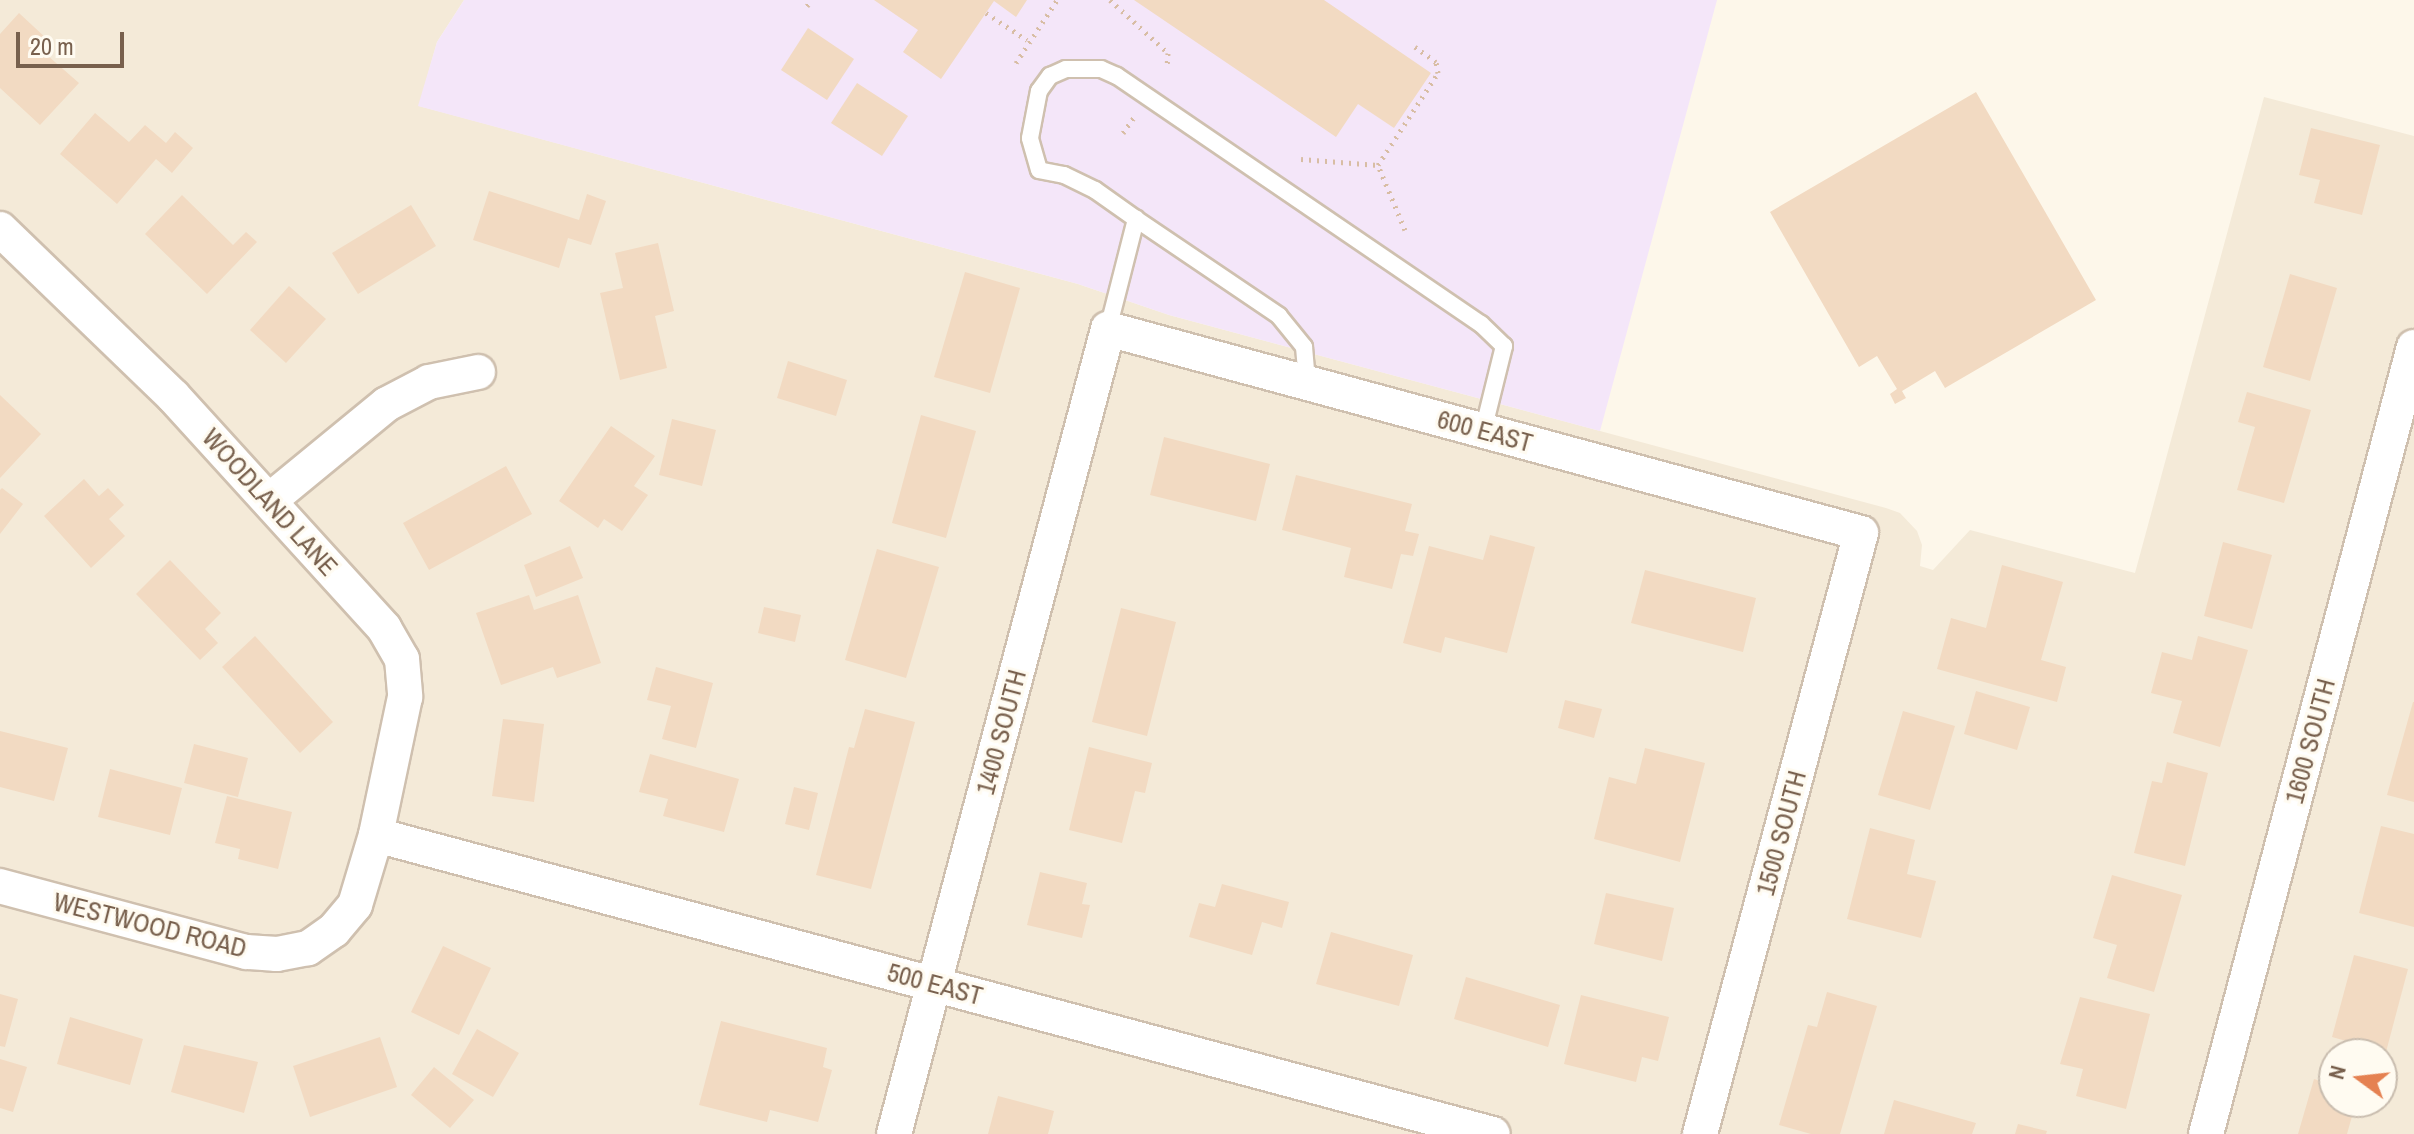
<!DOCTYPE html>
<style>
body{margin:0}
#map{position:relative;width:2414px;height:1134px;overflow:hidden;background:#fdf7ea;font-family:"Archivo Narrow",sans-serif}
div>[style]{position:absolute}
[style*='--x']{left:calc(var(--x)*1px);top:calc(var(--y)*1px);width:calc(var(--w)*1px);rotate:calc(var(--a)*1deg)}
.residential>*{inset:0;background:#f4ead8}
.education>*{inset:0;background:#f4e6f9}
.building>*{inset:0;background:#f2dac2}
.path>*{height:5px;margin-top:-2.5px;transform-origin:0;background:repeating-linear-gradient(90deg,#d8bda4 0 2px,transparent 0 8px)}
.roads{filter:drop-shadow(2px 0 #cfc0af) drop-shadow(-2px 0 #cfc0af) drop-shadow(0 2px #cfc0af) drop-shadow(0 -2px #cfc0af)}
.lane>*{height:16px;margin:-8px;padding:0 8px;transform-origin:8px;border-radius:8px;background:#fff}
.street>*{height:34px;margin:-17px;padding:0 17px;transform-origin:17px;border-radius:17px;background:#fff}
span{translate:-50% -50%;white-space:nowrap;text-align:center;line-height:1.15;-webkit-text-stroke:6px #fffbf1;paint-order:stroke}
.street-label{font-size:26px;color:#78604d}
.north{position:absolute;left:2318px;top:1038px;width:80px;height:80px;box-sizing:border-box;background:#fffbf1;border:2px solid #c9bdaf;border-radius:50%;rotate:285deg;font-size:22px;font-weight:700;line-height:32px;text-align:center;color:#78604d}
.north::after{content:'';display:block;margin:auto;width:28px;height:36px;background:#e58151;clip-path:polygon(50% 0,100% 100%,50% 72%,0 100%)}
.scale{position:absolute;left:16px;top:32px;width:108px;height:36px;box-sizing:border-box;border:4px solid #78604d;border-top:0;padding-left:10px;font-size:24px;line-height:28px;white-space:nowrap;color:#78604d;-webkit-text-stroke:6px #fffbf1;paint-order:stroke}
</style>
<div id="map">
<div class="residential">
<div style="clip-path:polygon(evenodd,0 0,464px 0,437px 42px,419px 106px,1078px 284px,1169px 315px,1886px 508px,1900px 513px,1917px 531px,1922px 545px,1920px 566px,1933px 570px,1970px 530px,2135px 573px,2264px 97px,2414px 136px,2414px 1134px,0 1134px,0 0,2334px 1054px,2382px 1054px,2382px 1102px,2334px 1102px,2334px 1054px)"></div>
</div>
<div class="education">
<div style="clip-path:polygon(464px 0,1717px 0,1600px 431px,1169px 315px,1078px 284px,418px 106px,437px 42px)"></div>
</div>
<div class="building">
<div style="clip-path:polygon(874px 0,1027px 0,1016px 17px,994px 1px,941px 79px,903px 52px,918px 30px)"></div>
<div style="clip-path:polygon(1134px 0,1324px 0,1431px 73px,1394px 128px,1358px 104px,1336px 137px)"></div>
<div style="clip-path:polygon(19px 13px,47px 39px,39px 48px,79px 83px,40px 125px,0 88px,0 34px)"></div>
<div style="clip-path:polygon(808px 28px,854px 59px,827px 100px,781px 70px)"></div>
<div style="clip-path:polygon(857px 83px,908px 116px,882px 156px,831px 123px)"></div>
<div style="clip-path:polygon(1976px 92px,2096px 300px,1945px 388px,1935px 371px,1902px 391px,1906px 398px,1895px 404px,1890px 394px,1897px 389px,1877px 356px,1859px 367px,1770px 212px)"></div>
<div style="clip-path:polygon(95px 113px,129px 142px,145px 125px,166px 143px,175px 132px,193px 148px,172px 173px,156px 159px,117px 204px,60px 154px)"></div>
<div style="clip-path:polygon(2311px 128px,2380px 145px,2362px 215px,2314px 203px,2320px 180px,2299px 175px)"></div>
<div style="clip-path:polygon(489px 191px,579px 220px,587px 194px,606px 201px,591px 245px,568px 238px,559px 268px,473px 240px)"></div>
<div style="clip-path:polygon(182px 195px,233px 245px,246px 232px,257px 242px,207px 294px,145px 234px)"></div>
<div style="clip-path:polygon(411px 205px,436px 246px,358px 294px,332px 253px)"></div>
<div style="clip-path:polygon(658px 243px,674px 311px,655px 316px,667px 368px,620px 380px,600px 293px,623px 288px,615px 253px)"></div>
<div style="clip-path:polygon(965px 272px,1020px 288px,990px 393px,934px 377px)"></div>
<div style="clip-path:polygon(2290px 274px,2337px 288px,2310px 381px,2263px 367px)"></div>
<div style="clip-path:polygon(289px 286px,326px 319px,286px 363px,250px 330px)"></div>
<div style="clip-path:polygon(788px 361px,847px 380px,836px 416px,777px 398px)"></div>
<div style="clip-path:polygon(2247px 392px,2311px 410px,2284px 503px,2237px 490px,2255px 427px,2238px 422px)"></div>
<div style="clip-path:polygon(0 395px,41px 434px,0 478px)"></div>
<div style="clip-path:polygon(921px 415px,976px 431px,946px 538px,892px 523px)"></div>
<div style="clip-path:polygon(672px 419px,716px 430px,702px 486px,659px 475px)"></div>
<div style="clip-path:polygon(611px 426px,655px 456px,634px 486px,648px 495px,622px 531px,604px 519px,598px 528px,559px 501px)"></div>
<div style="clip-path:polygon(1164px 437px,1270px 464px,1256px 521px,1150px 495px)"></div>
<div style="clip-path:polygon(506px 466px,532px 514px,429px 570px,403px 523px)"></div>
<div style="clip-path:polygon(1296px 475px,1412px 504px,1405px 531px,1419px 534px,1413px 556px,1401px 554px,1392px 589px,1344px 577px,1351px 548px,1282px 530px)"></div>
<div style="clip-path:polygon(84px 479px,99px 496px,108px 488px,124px 505px,109px 519px,125px 536px,91px 568px,44px 516px)"></div>
<div style="clip-path:polygon(2px 488px,23px 504px,0 534px,0 490px)"></div>
<div style="clip-path:polygon(1490px 535px,1535px 547px,1507px 653px,1445px 637px,1441px 653px,1403px 643px,1429px 546px,1483px 560px)"></div>
<div style="clip-path:polygon(2223px 542px,2272px 555px,2252px 629px,2204px 616px)"></div>
<div style="clip-path:polygon(570px 546px,583px 578px,536px 597px,524px 565px)"></div>
<div style="clip-path:polygon(877px 549px,939px 567px,906px 678px,845px 660px)"></div>
<div style="clip-path:polygon(170px 560px,221px 613px,205px 629px,218px 643px,200px 660px,136px 594px)"></div>
<div style="clip-path:polygon(2002px 565px,2063px 582px,2041px 660px,2066px 667px,2057px 702px,1937px 669px,1951px 618px,1986px 628px)"></div>
<div style="clip-path:polygon(1645px 570px,1756px 598px,1743px 652px,1631px 623px)"></div>
<div style="clip-path:polygon(529px 595px,534px 610px,578px 595px,601px 663px,557px 678px,553px 667px,501px 685px,476px 613px)"></div>
<div style="clip-path:polygon(764px 607px,801px 615px,795px 642px,758px 633px)"></div>
<div style="clip-path:polygon(1121px 608px,1176px 622px,1147px 736px,1092px 722px)"></div>
<div style="clip-path:polygon(255px 636px,333px 722px,300px 753px,222px 667px)"></div>
<div style="clip-path:polygon(2198px 636px,2248px 650px,2220px 747px,2173px 733px,2182px 701px,2151px 693px,2162px 652px,2192px 660px)"></div>
<div style="clip-path:polygon(656px 667px,713px 683px,696px 748px,662px 739px,671px 706px,647px 700px)"></div>
<div style="clip-path:polygon(1976px 691px,2030px 707px,2017px 750px,1964px 734px)"></div>
<div style="clip-path:polygon(1565px 700px,1602px 709px,1594px 738px,1558px 728px)"></div>
<div style="clip-path:polygon(2413px 702px,2414px 702px,2414px 802px,2387px 795px)"></div>
<div style="clip-path:polygon(865px 709px,915px 722px,871px 889px,816px 875px,849px 747px,854px 748px)"></div>
<div style="clip-path:polygon(1903px 711px,1955px 726px,1930px 810px,1878px 795px)"></div>
<div style="clip-path:polygon(503px 719px,544px 724px,534px 802px,492px 796px)"></div>
<div style="clip-path:polygon(0 731px,68px 748px,54px 801px,0 787px)"></div>
<div style="clip-path:polygon(194px 744px,248px 758px,238px 797px,184px 783px)"></div>
<div style="clip-path:polygon(1089px 747px,1152px 763px,1145px 793px,1135px 791px,1122px 843px,1069px 830px)"></div>
<div style="clip-path:polygon(1645px 748px,1705px 763px,1680px 862px,1594px 839px,1609px 777px,1636px 784px)"></div>
<div style="clip-path:polygon(650px 754px,739px 779px,724px 832px,663px 816px,668px 799px,639px 792px)"></div>
<div style="clip-path:polygon(2167px 762px,2208px 773px,2185px 866px,2134px 853px,2152px 781px,2162px 783px)"></div>
<div style="clip-path:polygon(110px 769px,182px 788px,170px 835px,98px 817px)"></div>
<div style="clip-path:polygon(794px 787px,818px 793px,809px 830px,785px 824px)"></div>
<div style="clip-path:polygon(227px 796px,292px 812px,278px 869px,238px 859px,240px 849px,215px 843px)"></div>
<div style="clip-path:polygon(2381px 826px,2414px 834px,2414px 927px,2359px 913px)"></div>
<div style="clip-path:polygon(1870px 828px,1915px 840px,1907px 874px,1936px 881px,1921px 938px,1847px 919px)"></div>
<div style="clip-path:polygon(1040px 872px,1087px 883px,1082px 904px,1090px 905px,1082px 938px,1027px 925px)"></div>
<div style="clip-path:polygon(2112px 875px,2182px 895px,2154px 992px,2107px 978px,2117px 945px,2093px 938px)"></div>
<div style="clip-path:polygon(1222px 884px,1289px 902px,1282px 928px,1262px 922px,1252px 955px,1189px 937px,1199px 903px,1215px 907px)"></div>
<div style="clip-path:polygon(1606px 893px,1674px 908px,1662px 961px,1594px 944px)"></div>
<div style="clip-path:polygon(1331px 932px,1413px 955px,1399px 1006px,1316px 984px)"></div>
<div style="clip-path:polygon(443px 946px,491px 968px,459px 1035px,411px 1012px)"></div>
<div style="clip-path:polygon(2354px 955px,2408px 969px,2386px 1052px,2332px 1037px)"></div>
<div style="clip-path:polygon(1466px 977px,1560px 1005px,1548px 1047px,1454px 1019px)"></div>
<div style="clip-path:polygon(1827px 992px,1877px 1006px,1840px 1134px,1811px 1134px,1779px 1125px,1808px 1025px,1817px 1027px)"></div>
<div style="clip-path:polygon(0 994px,18px 999px,5px 1047px,0 1046px)"></div>
<div style="clip-path:polygon(1581px 995px,1669px 1017px,1658px 1061px,1642px 1057px,1636px 1082px,1564px 1064px)"></div>
<div style="clip-path:polygon(2080px 997px,2150px 1014px,2126px 1109px,2076px 1096px,2083px 1069px,2060px 1064px)"></div>
<div style="clip-path:polygon(70px 1017px,143px 1039px,130px 1085px,57px 1064px)"></div>
<div style="clip-path:polygon(721px 1021px,827px 1048px,823px 1067px,832px 1070px,818px 1122px,770px 1110px,767px 1122px,699px 1105px)"></div>
<div style="clip-path:polygon(477px 1029px,519px 1053px,493px 1097px,452px 1074px)"></div>
<div style="clip-path:polygon(380px 1037px,397px 1087px,310px 1117px,293px 1066px)"></div>
<div style="clip-path:polygon(184px 1045px,258px 1062px,244px 1113px,171px 1092px)"></div>
<div style="clip-path:polygon(0 1059px,27px 1067px,13px 1112px,0 1108px)"></div>
<div style="clip-path:polygon(434px 1067px,474px 1100px,450px 1128px,411px 1095px)"></div>
<div style="clip-path:polygon(2314px 1079px,2334px 1085px,2334px 1102px,2356px 1102px,2347px 1134px,2298px 1134px)"></div>
<div style="clip-path:polygon(998px 1096px,1054px 1111px,1048px 1134px,988px 1134px)"></div>
<div style="clip-path:polygon(1894px 1100px,1976px 1123px,1972px 1134px,1884px 1134px)"></div>
<div style="clip-path:polygon(2018px 1124px,2047px 1131px,2046px 1134px,2015px 1134px)"></div>
</div>
<div class="path">
<div style="--x:1110;--y:0;--w:79;--a:42.4"></div>
<div style="--x:1168;--y:53;--w:13;--a:94"></div>
<div style="--x:807;--y:6;--w:7;--a:-56"></div>
<div style="--x:986;--y:13;--w:49;--a:33.4"></div>
<div style="--x:1016;--y:63;--w:75;--a:-56.9"></div>
<div style="--x:1123;--y:133;--w:19;--a:-55"></div>
<div style="--x:1301;--y:159;--w:77;--a:4.5"></div>
<div style="--x:1405;--y:230;--w:70;--a:-112.6"></div>
<div style="--x:1378;--y:165;--w:110;--a:-56.9"></div>
<div style="--x:1438;--y:73;--w:11;--a:-100"></div>
<div style="--x:1436;--y:62;--w:26;--a:-144"></div>
</div>
<div class="roads">
<div class="lane">
<div style="--x:1136;--y:219;--w:173;--a:34.1"></div>
<div style="--x:1279;--y:316;--w:40;--a:51"></div>
<div style="--x:1304;--y:347;--w:36;--a:85"></div>
<div style="--x:1108;--y:329;--w:114;--a:-75.7"></div>
<div style="--x:1136;--y:219;--w:50;--a:-144.7"></div>
<div style="--x:1095;--y:190;--w:34;--a:-154"></div>
<div style="--x:1064;--y:175;--w:25;--a:-169"></div>
<div style="--x:1039;--y:170;--w:33;--a:-106"></div>
<div style="--x:1030;--y:138;--w:48;--a:-79.2"></div>
<div style="--x:1039;--y:91;--w:19;--a:-54"></div>
<div style="--x:1050;--y:76;--w:17;--a:-24"></div>
<div style="--x:1066;--y:69;--w:35;--a:0"></div>
<div style="--x:1101;--y:69;--w:17;--a:24"></div>
<div style="--x:1117;--y:76;--w:440;--a:34.3"></div>
<div style="--x:1481;--y:324;--w:32;--a:44"></div>
<div style="--x:1504;--y:346;--w:88;--a:103.9"></div>
</div>
<div class="street">
<div style="--x:0;--y:229;--w:240;--a:44"></div>
<div style="--x:173;--y:396;--w:314;--a:47.7"></div>
<div style="--x:384;--y:628;--w:36;--a:60"></div>
<div style="--x:402;--y:659;--w:38;--a:85"></div>
<div style="--x:405;--y:697;--w:141;--a:101.9"></div>
<div style="--x:376;--y:835;--w:73;--a:106.7"></div>
<div style="--x:355;--y:905;--w:33;--a:130"></div>
<div style="--x:334;--y:930;--w:32;--a:145"></div>
<div style="--x:308;--y:948;--w:32;--a:169"></div>
<div style="--x:277;--y:954;--w:31;--a:-176"></div>
<div style="--x:246;--y:952;--w:255;--a:-165"></div>
<div style="--x:270;--y:500;--w:151;--a:-39.4"></div>
<div style="--x:387;--y:404;--w:47;--a:-27.6"></div>
<div style="--x:429;--y:382;--w:50;--a:-11.5"></div>
<div style="--x:376;--y:835;--w:1156;--a:14.99"></div>
<div style="--x:894;--y:1134;--w:833;--a:-75.11"></div>
<div style="--x:1108;--y:329;--w:780;--a:15.16"></div>
<div style="--x:1861;--y:533;--w:622;--a:105"></div>
<div style="--x:2206;--y:1134;--w:814;--a:-75.2"></div>
</div>
</div>
<div class="street-label">
<span style="left:1485px;top:431px;rotate:15deg">600 EAST</span>
<span style="left:270px;top:502px;rotate:48deg">WOODLAND LANE</span>
<span style="left:1001px;top:732px;rotate:-75deg">1400 SOUTH</span>
<span style="left:2310px;top:741px;rotate:-75deg">1600 SOUTH</span>
<span style="left:1781px;top:833px;rotate:-75deg">1500 SOUTH</span>
<span style="left:150px;top:925px;rotate:14deg">WESTWOOD ROAD</span>
<span style="left:935px;top:984px;rotate:15deg">500 EAST</span>
</div>
<div class="north">N</div>
<div class="scale">20 m</div>
</div>
